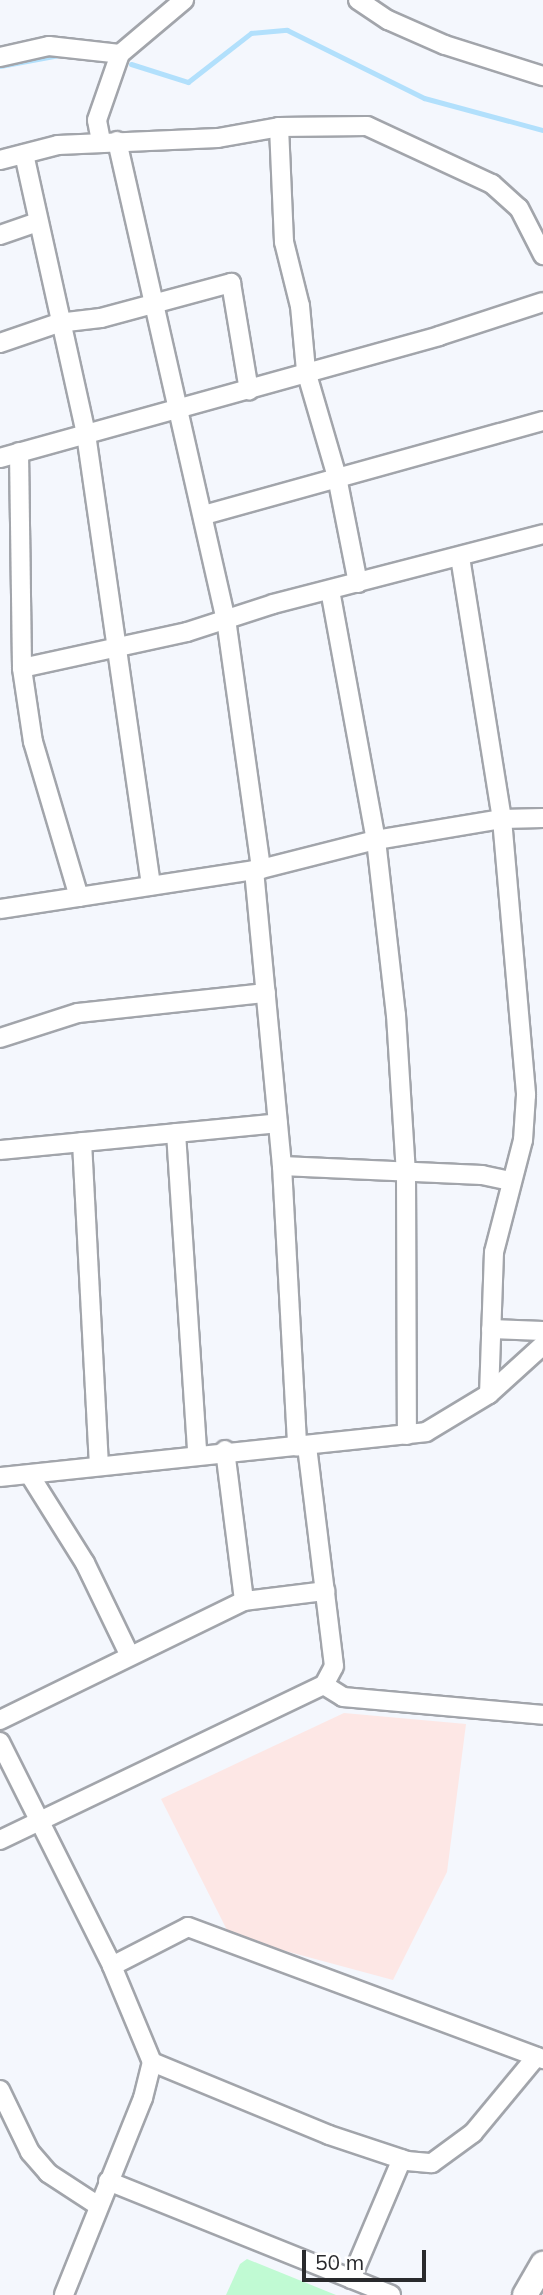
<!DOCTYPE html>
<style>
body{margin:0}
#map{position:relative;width:543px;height:2295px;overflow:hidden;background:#f4f7fd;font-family:Mulish,sans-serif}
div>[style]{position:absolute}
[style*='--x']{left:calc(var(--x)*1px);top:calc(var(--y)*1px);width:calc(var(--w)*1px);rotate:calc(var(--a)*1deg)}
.education>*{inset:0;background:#fde7e5}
.green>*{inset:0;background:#c0fad3}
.stream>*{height:5px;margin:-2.5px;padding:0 2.5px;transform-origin:2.5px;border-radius:2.5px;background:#b2e0fc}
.roads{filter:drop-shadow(2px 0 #a2a5ab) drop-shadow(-2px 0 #a2a5ab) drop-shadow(0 2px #a2a5ab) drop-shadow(0 -2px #a2a5ab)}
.street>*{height:18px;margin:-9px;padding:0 9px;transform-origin:9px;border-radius:9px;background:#fff}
.secondary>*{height:24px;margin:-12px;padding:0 12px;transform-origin:12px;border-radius:12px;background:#fff}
span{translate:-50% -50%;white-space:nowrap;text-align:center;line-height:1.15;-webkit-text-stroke:7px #fff;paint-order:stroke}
.scale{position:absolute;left:302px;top:2250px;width:124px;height:32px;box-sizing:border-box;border:4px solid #292a2d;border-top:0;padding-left:9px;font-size:21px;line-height:24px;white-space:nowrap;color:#292a2d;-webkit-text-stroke:5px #fff;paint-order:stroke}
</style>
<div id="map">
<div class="education">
<div style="clip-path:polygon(344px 1713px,466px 1724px,447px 1872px,393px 1980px,230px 1936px,161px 1799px)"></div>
</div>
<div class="green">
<div style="clip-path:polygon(247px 2259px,336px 2295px,226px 2295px,240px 2264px)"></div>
</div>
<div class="stream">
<div style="--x:131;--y:64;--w:60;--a:17.5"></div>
<div style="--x:188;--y:82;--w:80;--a:-37.9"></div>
<div style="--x:251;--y:33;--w:36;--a:-5"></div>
<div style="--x:287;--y:30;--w:153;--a:26.4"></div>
<div style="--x:424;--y:98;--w:123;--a:15.1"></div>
<div style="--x:0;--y:66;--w:60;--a:-10.6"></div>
</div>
<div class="roads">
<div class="street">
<div style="--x:358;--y:0;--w:36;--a:34"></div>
<div style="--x:388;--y:20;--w:62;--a:23.7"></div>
<div style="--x:445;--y:45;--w:103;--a:17.6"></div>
<div style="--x:0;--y:57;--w:50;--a:-12.7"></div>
<div style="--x:49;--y:46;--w:71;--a:6.4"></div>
<div style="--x:279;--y:127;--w:115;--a:87.5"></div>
<div style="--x:284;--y:242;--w:66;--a:76"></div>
<div style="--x:300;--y:306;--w:65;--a:84.7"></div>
<div style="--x:306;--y:371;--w:110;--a:73.7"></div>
<div style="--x:337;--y:477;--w:108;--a:78.8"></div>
<div style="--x:101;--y:141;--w:21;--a:-101"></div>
<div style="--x:97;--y:120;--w:70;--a:-70.8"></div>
<div style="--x:120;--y:54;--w:84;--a:-40.2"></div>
<div style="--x:117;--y:141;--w:490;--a:77.2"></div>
<div style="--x:226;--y:619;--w:252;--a:82"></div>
<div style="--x:24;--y:154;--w:287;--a:77.5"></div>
<div style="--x:86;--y:434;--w:456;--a:81.8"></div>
<div style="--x:0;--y:160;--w:60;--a:-14.5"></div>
<div style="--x:58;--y:145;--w:160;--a:-2.5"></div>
<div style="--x:218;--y:138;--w:62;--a:-10.2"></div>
<div style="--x:279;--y:127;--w:88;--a:-0.7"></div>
<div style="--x:367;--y:126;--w:138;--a:24.9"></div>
<div style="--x:492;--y:184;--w:36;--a:42"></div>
<div style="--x:519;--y:208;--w:53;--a:62.9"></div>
<div style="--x:0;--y:235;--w:39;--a:-19"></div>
<div style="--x:0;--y:343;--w:61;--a:-19"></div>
<div style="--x:58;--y:323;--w:43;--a:-6.6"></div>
<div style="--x:101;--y:318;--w:135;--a:-15.1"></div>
<div style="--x:231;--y:283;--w:109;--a:80.5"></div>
<div style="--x:19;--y:452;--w:216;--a:89.2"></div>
<div style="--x:0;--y:458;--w:456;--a:-15.5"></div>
<div style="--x:439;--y:336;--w:109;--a:-18.1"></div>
<div style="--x:204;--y:515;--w:352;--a:-15.5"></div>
<div style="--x:460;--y:557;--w:265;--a:80.9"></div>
<div style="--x:502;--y:819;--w:277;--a:85"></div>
<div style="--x:526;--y:1095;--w:45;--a:93.8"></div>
<div style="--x:523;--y:1140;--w:116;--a:104.5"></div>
<div style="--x:494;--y:1252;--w:142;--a:92"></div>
<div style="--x:330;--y:590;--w:254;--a:79.6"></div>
<div style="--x:376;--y:840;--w:176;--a:83.5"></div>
<div style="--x:396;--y:1015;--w:157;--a:86.4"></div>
<div style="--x:406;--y:1172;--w:263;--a:89.8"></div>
<div style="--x:254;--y:870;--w:297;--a:84.6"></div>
<div style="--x:282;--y:1166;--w:281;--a:86.9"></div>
<div style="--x:79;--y:897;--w:162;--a:-106.5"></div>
<div style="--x:33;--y:742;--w:75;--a:-98.5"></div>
<div style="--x:22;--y:668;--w:169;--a:-12.3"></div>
<div style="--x:187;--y:632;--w:90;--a:-18"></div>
<div style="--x:273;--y:604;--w:279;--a:-14.5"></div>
<div style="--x:0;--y:909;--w:264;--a:-8.7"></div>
<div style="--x:261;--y:869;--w:119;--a:-14.2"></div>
<div style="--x:376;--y:840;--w:128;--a:-9.5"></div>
<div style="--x:502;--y:819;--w:41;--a:-1.4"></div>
<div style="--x:0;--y:1038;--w:82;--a:-17.8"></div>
<div style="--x:78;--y:1013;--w:189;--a:-6.1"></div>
<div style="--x:176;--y:1133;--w:321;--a:86.2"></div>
<div style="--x:82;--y:1142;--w:321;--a:87"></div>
<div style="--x:0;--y:1150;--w:279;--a:-5.5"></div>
<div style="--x:282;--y:1166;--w:200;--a:2.6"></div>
<div style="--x:482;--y:1175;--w:29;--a:12"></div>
<div style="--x:491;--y:1329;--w:52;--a:2.2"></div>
<div style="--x:225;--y:1450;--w:152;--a:82.8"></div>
<div style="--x:0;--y:1477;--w:428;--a:-6"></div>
<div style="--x:426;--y:1432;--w:74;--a:-31.1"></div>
<div style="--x:489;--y:1394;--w:73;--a:-42.2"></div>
<div style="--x:31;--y:1477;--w:102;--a:57.9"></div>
<div style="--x:85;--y:1563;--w:103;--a:64.2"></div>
<div style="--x:324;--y:1685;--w:22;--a:32"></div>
<div style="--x:343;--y:1697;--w:201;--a:5.1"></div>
<div style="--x:0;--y:1720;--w:271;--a:-26"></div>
<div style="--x:244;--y:1601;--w:82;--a:-7"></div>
<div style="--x:0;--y:1742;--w:250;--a:63.4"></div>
<div style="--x:112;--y:1966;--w:104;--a:67.4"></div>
<div style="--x:152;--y:2062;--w:37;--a:104"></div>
<div style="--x:143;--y:2098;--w:212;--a:111.9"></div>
<div style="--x:0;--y:1840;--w:359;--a:-25.6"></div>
<div style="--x:324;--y:1685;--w:21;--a:-62"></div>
<div style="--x:334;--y:1666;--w:222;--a:-97"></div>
<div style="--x:112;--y:1966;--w:85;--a:-27.2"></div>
<div style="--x:188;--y:1927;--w:379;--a:20.4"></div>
<div style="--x:152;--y:2062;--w:191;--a:22.4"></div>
<div style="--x:329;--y:2135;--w:82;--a:18.4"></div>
<div style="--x:407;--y:2161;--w:25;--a:5"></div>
<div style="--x:432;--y:2163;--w:51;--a:-36.2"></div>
<div style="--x:473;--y:2133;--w:99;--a:-50.3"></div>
<div style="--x:0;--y:2090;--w:69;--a:64.2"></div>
<div style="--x:30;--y:2152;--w:28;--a:49"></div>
<div style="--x:48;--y:2173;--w:59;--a:33.1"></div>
<div style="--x:108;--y:2181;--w:305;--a:21.9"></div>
<div style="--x:351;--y:2279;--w:130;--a:-67"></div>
</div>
<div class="secondary">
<div style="--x:525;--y:2295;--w:36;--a:-60"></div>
</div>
</div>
<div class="scale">50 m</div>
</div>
